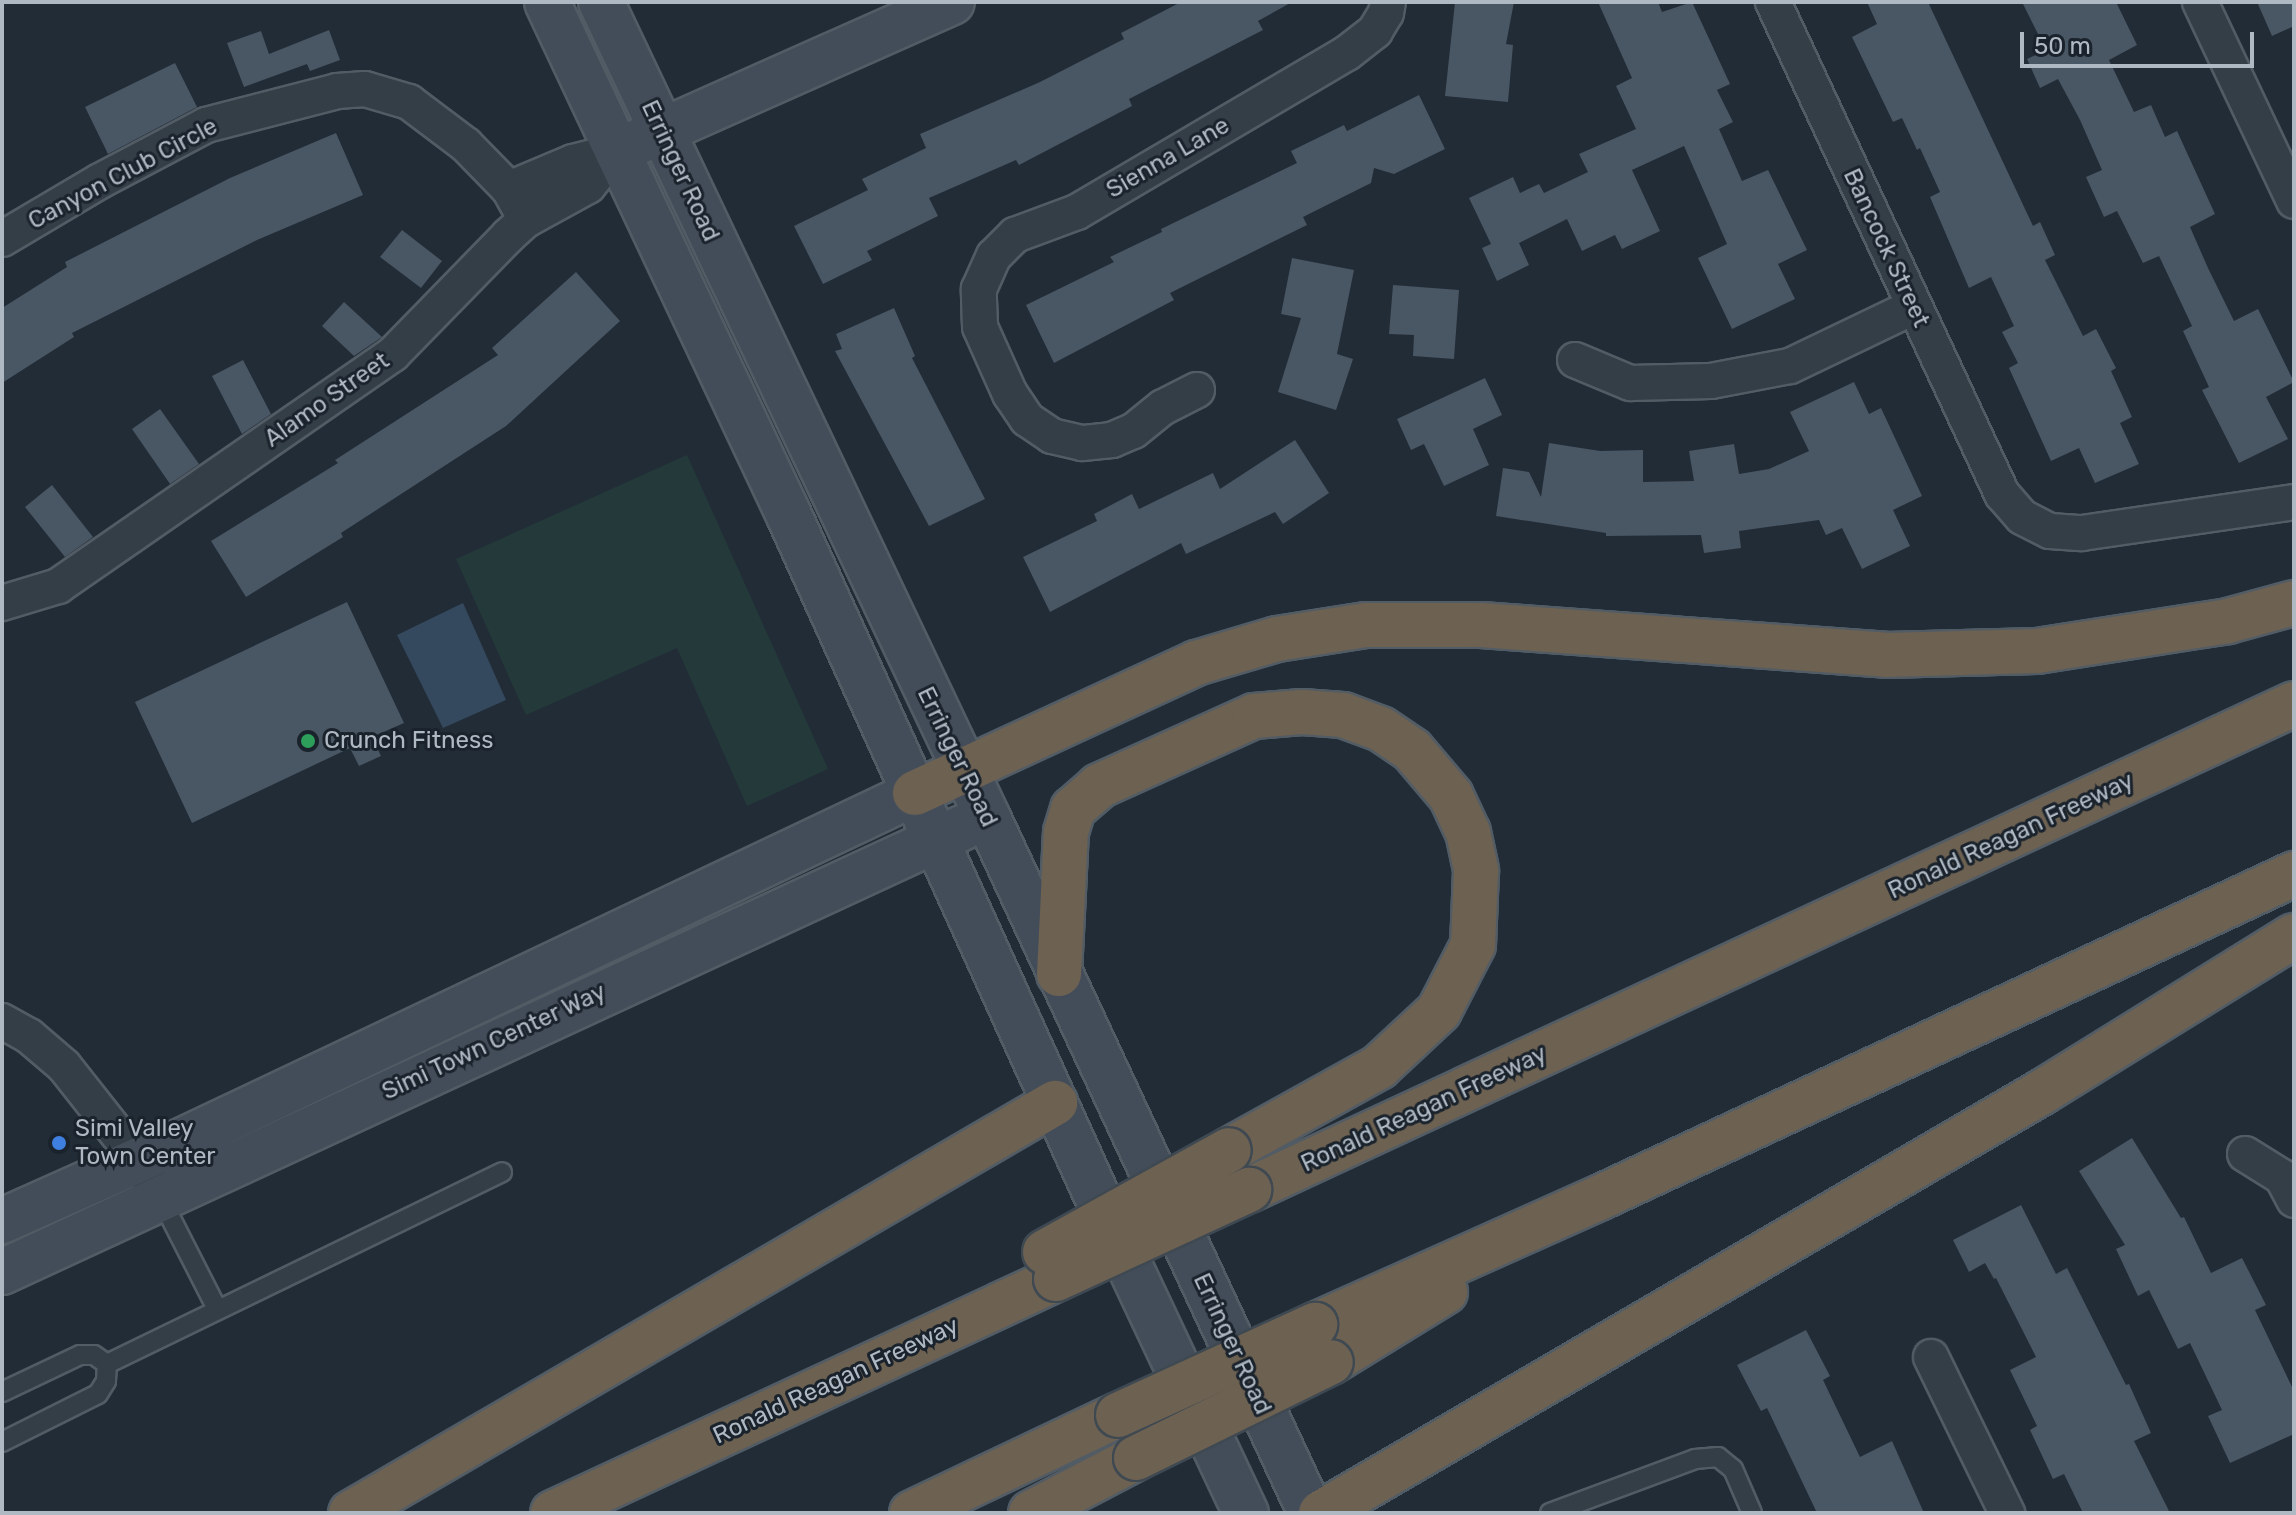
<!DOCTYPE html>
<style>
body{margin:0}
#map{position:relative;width:2296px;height:1515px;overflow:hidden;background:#212c37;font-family:Rubik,sans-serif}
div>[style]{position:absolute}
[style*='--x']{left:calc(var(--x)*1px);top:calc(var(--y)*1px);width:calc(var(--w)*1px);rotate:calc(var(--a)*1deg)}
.green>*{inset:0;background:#243939}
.water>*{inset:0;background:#35495e}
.building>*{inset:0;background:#495663}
.roads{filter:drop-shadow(2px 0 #525c65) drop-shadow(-2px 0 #525c65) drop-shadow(0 2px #525c65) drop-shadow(0 -2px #525c65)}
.lane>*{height:18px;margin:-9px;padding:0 9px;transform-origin:9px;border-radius:9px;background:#343e47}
.street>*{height:34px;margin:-17px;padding:0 17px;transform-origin:17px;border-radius:17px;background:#343e47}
.secondary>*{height:44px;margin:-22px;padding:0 22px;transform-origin:22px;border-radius:22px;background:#434d5a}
.highway>*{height:44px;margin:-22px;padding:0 22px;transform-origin:22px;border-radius:22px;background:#6d6152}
.bridges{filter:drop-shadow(2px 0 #3f4952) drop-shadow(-2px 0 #3f4952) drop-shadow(0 2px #3f4952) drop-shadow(0 -2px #3f4952)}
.highway-bridge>*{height:44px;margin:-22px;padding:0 22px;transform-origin:22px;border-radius:22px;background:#6d6152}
.dots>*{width:22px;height:22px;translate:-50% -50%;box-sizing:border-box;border:4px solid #1a232c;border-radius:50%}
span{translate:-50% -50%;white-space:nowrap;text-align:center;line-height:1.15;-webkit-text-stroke:6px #1a232c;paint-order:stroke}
.street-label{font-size:24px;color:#afb9c4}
.poi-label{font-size:24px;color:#afb9c4}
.left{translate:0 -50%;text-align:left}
.frame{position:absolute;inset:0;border:4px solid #afb9c4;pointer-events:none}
.scale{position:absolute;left:2020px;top:32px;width:234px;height:36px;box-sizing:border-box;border:4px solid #afb9c4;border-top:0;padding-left:10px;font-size:24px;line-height:28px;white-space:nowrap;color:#afb9c4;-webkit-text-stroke:6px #1a232c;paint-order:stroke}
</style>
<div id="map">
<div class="green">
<div style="clip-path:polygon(687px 455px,828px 769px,747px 806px,677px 648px,526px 715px,456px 559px)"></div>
</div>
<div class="water">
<div style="clip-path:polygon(463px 603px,506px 700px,443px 728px,397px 635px)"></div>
</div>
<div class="building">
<div style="clip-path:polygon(1181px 2px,1292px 2px,1258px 21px,1263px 30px,1129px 99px,1132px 106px,1019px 165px,1016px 160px,929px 198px,938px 216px,867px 251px,872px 260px,823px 284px,794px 226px,868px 190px,862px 179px,926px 148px,920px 134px,1040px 82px,1124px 39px,1121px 33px)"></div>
<div style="clip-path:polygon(1455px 2px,1514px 2px,1506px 44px,1513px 45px,1508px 102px,1445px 96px)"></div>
<div style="clip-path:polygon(1598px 2px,1658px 2px,1662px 12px,1692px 2px,1730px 84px,1717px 90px,1733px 122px,1719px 129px,1742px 181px,1768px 170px,1807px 250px,1778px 264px,1795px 299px,1732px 329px,1698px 258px,1727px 244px,1684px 146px,1632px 170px,1660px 231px,1622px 249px,1615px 235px,1582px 251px,1567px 219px,1519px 243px,1529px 265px,1497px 281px,1482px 248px,1491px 244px,1469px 198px,1513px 177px,1520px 193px,1539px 184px,1544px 193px,1588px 172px,1579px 154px,1636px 129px,1616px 86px,1632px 78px)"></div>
<div style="clip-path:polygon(1867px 2px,1928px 2px,2033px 226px,2040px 222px,2055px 255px,2045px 260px,2083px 336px,2096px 329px,2116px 368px,2111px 371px,2132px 417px,2120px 423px,2139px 464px,2095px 483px,2079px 448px,2051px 461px,2009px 368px,2018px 363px,2002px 332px,2014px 326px,1991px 277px,1969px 288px,1930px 197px,1940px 192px,1920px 148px,1917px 150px,1902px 118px,1893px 122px,1852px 37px,1877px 24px)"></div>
<div style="clip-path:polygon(2022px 2px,2116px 2px,2137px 45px,2109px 60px,2134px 112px,2151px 105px,2165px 137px,2177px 131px,2215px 214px,2190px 227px,2208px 268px,2234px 321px,2258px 309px,2294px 382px,2266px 397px,2288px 439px,2239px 463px,2202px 390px,2209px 387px,2183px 331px,2192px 326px,2159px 256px,2143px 263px,2117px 211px,2104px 217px,2086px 177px,2102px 170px,2080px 120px,2058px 79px,2040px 88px,2027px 59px,2046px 50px)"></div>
<div style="clip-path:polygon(2257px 2px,2294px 2px,2294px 26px,2272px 36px)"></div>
<div style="clip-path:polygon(329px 30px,340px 60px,310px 71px,307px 64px,244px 87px,227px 43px,261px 31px,269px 54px)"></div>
<div style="clip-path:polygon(175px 63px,197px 107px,108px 154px,85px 107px)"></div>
<div style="clip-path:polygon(1419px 95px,1445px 149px,1394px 174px,1374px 168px,1371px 183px,1303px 217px,1307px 225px,1170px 293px,1174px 300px,1054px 363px,1026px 305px,1114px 262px,1110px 257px,1162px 232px,1161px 229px,1297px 163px,1291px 151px,1344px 125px,1347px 131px)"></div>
<div style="clip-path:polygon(336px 133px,363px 195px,257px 240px,72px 333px,74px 337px,2px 383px,2px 308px,67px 267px,65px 262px,230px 178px)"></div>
<div style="clip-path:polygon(402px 230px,442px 261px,421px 288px,380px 257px)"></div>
<div style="clip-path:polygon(1292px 258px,1354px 270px,1337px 354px,1353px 359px,1336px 410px,1278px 392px,1301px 318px,1281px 314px)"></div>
<div style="clip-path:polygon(576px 272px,620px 321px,506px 426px,341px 533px,343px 537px,246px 597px,211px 541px,338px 463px,335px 460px,498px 355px,492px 348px)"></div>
<div style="clip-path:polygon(1393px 285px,1459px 290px,1454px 359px,1413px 356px,1414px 335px,1389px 334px)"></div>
<div style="clip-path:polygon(344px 302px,382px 337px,354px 356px,322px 326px)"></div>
<div style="clip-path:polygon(894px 308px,915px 356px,912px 358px,985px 499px,929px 526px,835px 351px,842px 349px,836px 334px)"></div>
<div style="clip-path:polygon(243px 360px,271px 414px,242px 434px,212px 376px)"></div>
<div style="clip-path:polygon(1485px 378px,1502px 415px,1473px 429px,1489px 465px,1444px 486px,1424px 444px,1411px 450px,1397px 419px)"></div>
<div style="clip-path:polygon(1854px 382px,1869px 414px,1881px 408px,1922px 496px,1893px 510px,1910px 546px,1862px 569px,1842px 528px,1826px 535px,1819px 520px,1739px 531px,1741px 548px,1704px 553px,1701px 535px,1606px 536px,1606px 533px,1496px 516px,1503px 468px,1529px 472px,1541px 497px,1549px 443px,1600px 451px,1643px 450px,1643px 482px,1694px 481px,1689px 451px,1734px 444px,1739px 474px,1769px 469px,1809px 451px,1790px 412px)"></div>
<div style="clip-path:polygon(160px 409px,199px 464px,170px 484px,132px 429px)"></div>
<div style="clip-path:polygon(1295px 440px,1329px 493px,1283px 524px,1275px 512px,1186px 554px,1181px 543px,1050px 612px,1023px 557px,1097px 521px,1094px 514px,1132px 494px,1139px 509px,1213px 473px,1220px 489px)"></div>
<div style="clip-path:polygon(52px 485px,93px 537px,65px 557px,25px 507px)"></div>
<div style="clip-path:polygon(347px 602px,404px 723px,372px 737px,381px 756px,359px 766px,350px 748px,192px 823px,135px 702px)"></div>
<div style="clip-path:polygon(2132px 1138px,2181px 1218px,2184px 1217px,2211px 1273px,2242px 1258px,2266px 1305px,2255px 1310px,2294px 1391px,2294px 1434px,2230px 1463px,2208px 1416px,2222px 1410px,2190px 1343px,2178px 1349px,2149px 1290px,2138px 1296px,2116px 1249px,2125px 1245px,2079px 1171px)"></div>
<div style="clip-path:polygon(2021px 1205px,2056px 1274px,2067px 1268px,2126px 1385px,2129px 1384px,2151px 1433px,2134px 1441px,2170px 1513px,2083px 1513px,2064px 1474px,2053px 1479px,2030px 1430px,2037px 1426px,2010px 1370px,2036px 1357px,1996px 1278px,1994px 1279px,1985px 1263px,1969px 1272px,1953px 1240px)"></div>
<div style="clip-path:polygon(1806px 1330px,1830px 1376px,1823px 1380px,1860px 1457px,1892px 1441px,1924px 1513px,1817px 1513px,1767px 1408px,1761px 1411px,1737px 1365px)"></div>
</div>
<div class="roads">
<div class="lane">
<div style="--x:160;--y:1197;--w:126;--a:63"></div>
<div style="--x:107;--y:1364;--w:439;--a:-25.9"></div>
<div style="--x:2;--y:1392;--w:86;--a:-25.4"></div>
<div style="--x:80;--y:1355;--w:14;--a:0"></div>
<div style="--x:94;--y:1355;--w:16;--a:35"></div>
<div style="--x:2;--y:1442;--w:107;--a:-26.6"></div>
<div style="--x:98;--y:1394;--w:15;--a:-58"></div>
<div style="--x:106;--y:1381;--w:17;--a:-87"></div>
<div style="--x:1550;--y:1513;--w:155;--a:-20.4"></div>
<div style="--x:1695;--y:1459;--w:23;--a:-5"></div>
<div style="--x:1718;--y:1457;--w:19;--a:39"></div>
<div style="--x:1733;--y:1469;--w:48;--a:66.6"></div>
</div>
<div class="street">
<div style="--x:1773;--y:2;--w:543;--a:65.04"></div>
<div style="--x:2002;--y:494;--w:30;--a:49"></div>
<div style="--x:2022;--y:517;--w:31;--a:27"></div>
<div style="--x:2050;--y:531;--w:32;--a:4"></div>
<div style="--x:2082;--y:533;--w:214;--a:-8.3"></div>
<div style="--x:2200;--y:2;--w:220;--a:64.7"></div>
<div style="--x:509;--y:189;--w:69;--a:-22.9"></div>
<div style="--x:573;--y:162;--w:45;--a:-14"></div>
<div style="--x:2;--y:239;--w:114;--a:-30.6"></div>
<div style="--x:100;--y:181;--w:120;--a:-27.8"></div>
<div style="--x:206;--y:125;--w:135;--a:-14.5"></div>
<div style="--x:337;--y:91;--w:28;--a:-4"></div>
<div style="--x:365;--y:89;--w:46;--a:16.5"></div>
<div style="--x:409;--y:102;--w:71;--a:37"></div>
<div style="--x:466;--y:145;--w:62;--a:45.7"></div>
<div style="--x:509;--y:189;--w:35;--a:61"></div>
<div style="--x:1575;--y:360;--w:60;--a:22.7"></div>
<div style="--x:1630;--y:383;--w:81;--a:-1.4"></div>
<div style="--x:1711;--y:381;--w:80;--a:-10.8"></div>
<div style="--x:1790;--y:366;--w:136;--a:-25.6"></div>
<div style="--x:1197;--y:390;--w:38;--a:153"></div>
<div style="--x:1163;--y:407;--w:38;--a:141"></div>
<div style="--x:1133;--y:431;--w:23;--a:157"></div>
<div style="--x:1112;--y:440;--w:30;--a:174"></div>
<div style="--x:1082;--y:443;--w:31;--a:-167"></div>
<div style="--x:1052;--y:436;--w:30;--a:-146"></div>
<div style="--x:1027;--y:419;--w:30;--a:-124"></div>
<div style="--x:1010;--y:394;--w:73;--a:-114.1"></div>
<div style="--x:980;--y:327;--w:38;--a:-92"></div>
<div style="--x:979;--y:289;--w:36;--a:-66"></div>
<div style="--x:994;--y:256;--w:30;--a:-45"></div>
<div style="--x:1015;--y:235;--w:66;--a:-20.4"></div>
<div style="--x:1077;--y:212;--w:313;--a:-30.5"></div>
<div style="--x:1347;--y:53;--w:36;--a:-38"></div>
<div style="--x:1375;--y:31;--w:21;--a:-59"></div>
<div style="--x:1386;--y:13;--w:11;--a:-80"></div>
<div style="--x:2;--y:603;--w:59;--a:-16.9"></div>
<div style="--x:58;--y:586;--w:407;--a:-34.7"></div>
<div style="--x:393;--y:354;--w:165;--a:-45.7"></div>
<div style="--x:508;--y:236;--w:24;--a:-42"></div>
<div style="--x:526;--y:220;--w:71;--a:-28.7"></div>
<div style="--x:588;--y:186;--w:45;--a:-50.4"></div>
<div style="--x:2;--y:1021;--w:31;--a:29"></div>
<div style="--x:29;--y:1036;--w:46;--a:40.6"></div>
<div style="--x:64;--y:1066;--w:121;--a:51.7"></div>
<div style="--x:139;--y:1161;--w:22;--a:60"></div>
<div style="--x:2245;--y:1154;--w:44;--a:31.9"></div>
<div style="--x:2282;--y:1177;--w:26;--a:62"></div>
<div style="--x:1931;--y:1357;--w:174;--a:64"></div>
</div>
<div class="secondary">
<div style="--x:547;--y:2;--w:563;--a:64.76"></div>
<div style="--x:787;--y:511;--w:759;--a:65.66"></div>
<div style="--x:1100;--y:1203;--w:343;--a:64.8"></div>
<div style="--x:601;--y:2;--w:901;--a:64.63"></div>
<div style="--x:987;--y:816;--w:769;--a:65.07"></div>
<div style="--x:633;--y:144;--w:349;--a:-24"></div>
<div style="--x:2;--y:1221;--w:187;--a:-24"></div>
<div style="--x:173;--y:1145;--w:821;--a:-25.38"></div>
<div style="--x:2;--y:1272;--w:1058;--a:-24.82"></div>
</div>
<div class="highway">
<div style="--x:915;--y:793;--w:310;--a:-24.8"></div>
<div style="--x:1196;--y:663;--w:84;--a:-16.5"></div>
<div style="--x:1277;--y:639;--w:90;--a:-8.9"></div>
<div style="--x:1366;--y:625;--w:115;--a:0"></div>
<div style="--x:1481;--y:625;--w:406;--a:4.2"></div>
<div style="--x:1886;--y:655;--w:151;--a:-1.5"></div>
<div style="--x:2037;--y:651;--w:193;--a:-8.9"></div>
<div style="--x:2228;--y:621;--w:68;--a:-15.3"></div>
<div style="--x:1059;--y:974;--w:142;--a:-87.2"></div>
<div style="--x:1066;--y:832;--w:24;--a:-73"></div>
<div style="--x:1073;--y:809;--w:35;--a:-41"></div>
<div style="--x:1099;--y:786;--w:170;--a:-24.3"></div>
<div style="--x:1254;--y:716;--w:48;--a:-4.8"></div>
<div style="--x:1302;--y:712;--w:41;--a:4.2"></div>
<div style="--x:1343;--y:715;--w:40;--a:20.2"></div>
<div style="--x:1381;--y:729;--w:37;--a:34"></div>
<div style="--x:1412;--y:750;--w:60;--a:49.7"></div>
<div style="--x:1451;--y:796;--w:40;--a:65"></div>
<div style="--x:1468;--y:832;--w:40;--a:78"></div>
<div style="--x:1476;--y:871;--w:74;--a:92.3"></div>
<div style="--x:1473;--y:945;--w:74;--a:117.3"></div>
<div style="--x:1439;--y:1011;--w:82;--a:137"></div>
<div style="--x:1379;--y:1067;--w:171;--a:151"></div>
<div style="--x:1249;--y:1190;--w:1152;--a:-24.94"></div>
<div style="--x:1315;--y:1325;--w:313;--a:-24.1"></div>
<div style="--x:1601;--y:1197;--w:765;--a:-24.99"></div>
<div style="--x:1331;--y:1362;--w:134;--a:-31.6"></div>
<div style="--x:351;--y:1513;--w:815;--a:-30.22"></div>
<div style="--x:553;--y:1513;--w:555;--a:-24.95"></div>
<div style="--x:912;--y:1513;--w:228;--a:-25.4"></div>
<div style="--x:1031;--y:1513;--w:119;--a:-27.6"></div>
<div style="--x:1321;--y:1513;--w:835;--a:-30.28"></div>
<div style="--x:2042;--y:1092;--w:296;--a:-31.8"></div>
</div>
</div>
<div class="bridges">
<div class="highway-bridge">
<div style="--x:1045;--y:1252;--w:210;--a:-29"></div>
<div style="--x:1056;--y:1279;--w:213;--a:-24.8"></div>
<div style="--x:1118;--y:1415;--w:217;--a:-24.6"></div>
<div style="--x:1136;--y:1458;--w:217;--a:-26.2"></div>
</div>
</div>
<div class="dots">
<div style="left:308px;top:741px;background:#2e9e5b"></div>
<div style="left:59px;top:1143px;background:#3f7fe0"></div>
</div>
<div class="street-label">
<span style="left:1168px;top:158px;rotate:-30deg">Sienna Lane</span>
<span style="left:680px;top:171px;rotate:65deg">Erringer Road</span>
<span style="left:123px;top:174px;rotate:-28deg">Canyon Club Circle</span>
<span style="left:1886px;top:248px;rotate:65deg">Bancock Street</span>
<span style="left:327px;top:400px;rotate:-35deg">Alamo Street</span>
<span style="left:957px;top:757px;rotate:64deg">Erringer Road</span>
<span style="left:2011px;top:836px;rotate:-25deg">Ronald Reagan Freeway</span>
<span style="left:494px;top:1042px;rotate:-25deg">Simi Town Center Way</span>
<span style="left:1424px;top:1109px;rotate:-25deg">Ronald Reagan Freeway</span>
<span style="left:1232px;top:1344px;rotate:65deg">Erringer Road</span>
<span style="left:836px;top:1381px;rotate:-25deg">Ronald Reagan Freeway</span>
</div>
<div class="poi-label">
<span class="left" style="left:324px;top:741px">Crunch Fitness</span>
<span class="left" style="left:75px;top:1143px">Simi Valley<br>Town Center</span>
</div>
<div class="frame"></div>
<div class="scale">50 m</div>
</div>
